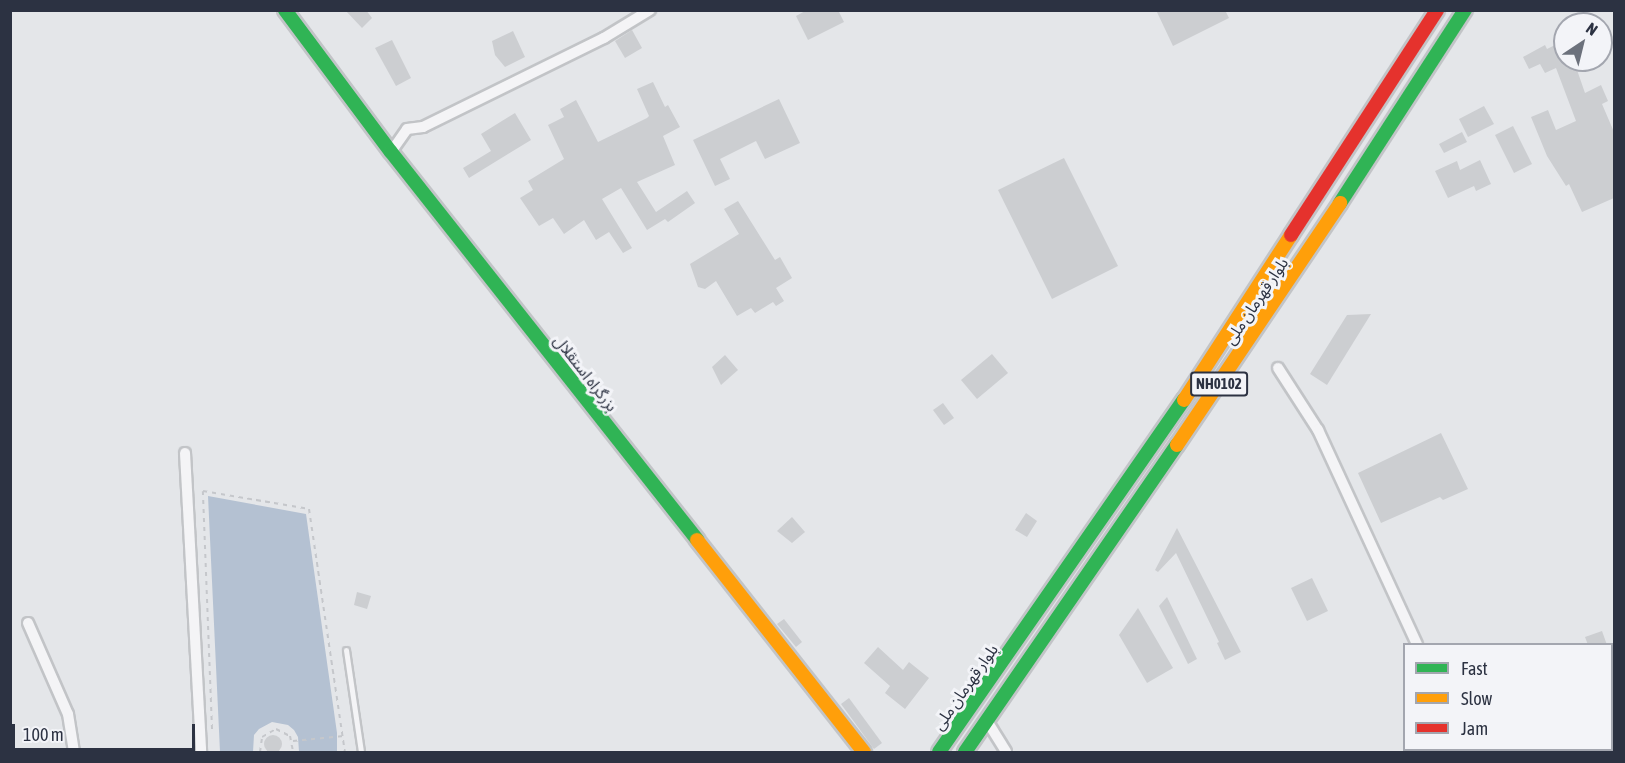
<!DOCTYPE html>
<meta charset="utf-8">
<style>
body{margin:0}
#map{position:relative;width:1625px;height:763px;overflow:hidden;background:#e4e6e9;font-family:"Asap Condensed","Noto Sans Arabic",sans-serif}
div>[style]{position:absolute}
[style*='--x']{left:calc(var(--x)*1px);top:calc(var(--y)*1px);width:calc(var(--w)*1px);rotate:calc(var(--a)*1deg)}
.water>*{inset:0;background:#b4c1d2}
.building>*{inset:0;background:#ccced1}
.round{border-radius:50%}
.path>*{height:2px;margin-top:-1px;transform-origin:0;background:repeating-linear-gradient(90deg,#c5c7cb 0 4.5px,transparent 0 9px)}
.roads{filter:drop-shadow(2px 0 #c2c4c7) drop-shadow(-2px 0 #c2c4c7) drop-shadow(0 2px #c2c4c7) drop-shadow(0 -2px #c2c4c7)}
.lane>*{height:5px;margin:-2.5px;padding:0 2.5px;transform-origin:2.5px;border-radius:2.5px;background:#f4f4f6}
.street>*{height:10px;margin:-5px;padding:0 5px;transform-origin:5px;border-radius:5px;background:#f4f4f6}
.fast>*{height:14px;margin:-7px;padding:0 7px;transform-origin:7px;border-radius:7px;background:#30b455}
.slow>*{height:14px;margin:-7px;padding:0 7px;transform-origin:7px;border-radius:7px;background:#ff9f0a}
.jam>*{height:14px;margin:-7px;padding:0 7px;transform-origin:7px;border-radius:7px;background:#e5322d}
span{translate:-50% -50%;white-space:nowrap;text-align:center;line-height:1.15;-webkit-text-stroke:6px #f3f4f8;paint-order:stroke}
.shield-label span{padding:2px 4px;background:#f3f4f8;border:2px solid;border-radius:4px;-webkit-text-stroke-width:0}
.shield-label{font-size:15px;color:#2c3242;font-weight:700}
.street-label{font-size:16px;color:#2c3242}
.frame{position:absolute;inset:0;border:12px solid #2c3242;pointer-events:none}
.legend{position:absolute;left:1403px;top:643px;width:210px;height:108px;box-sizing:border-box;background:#f3f4f8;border:2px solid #a3a6af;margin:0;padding:8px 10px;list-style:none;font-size:18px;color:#2c3242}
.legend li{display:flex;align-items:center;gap:12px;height:30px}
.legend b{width:30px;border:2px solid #a3a6af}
.north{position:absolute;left:1553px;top:12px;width:60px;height:60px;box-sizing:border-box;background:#f3f4f8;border:2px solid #a3a6af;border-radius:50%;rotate:35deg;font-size:16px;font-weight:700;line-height:24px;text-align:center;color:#2c3242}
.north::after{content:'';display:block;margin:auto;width:21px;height:27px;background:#6c717c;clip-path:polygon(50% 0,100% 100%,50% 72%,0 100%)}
.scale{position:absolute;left:12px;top:724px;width:183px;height:27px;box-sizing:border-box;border:3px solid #2c3242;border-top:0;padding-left:8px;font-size:18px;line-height:21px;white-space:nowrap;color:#2c3242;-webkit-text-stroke:4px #f3f4f8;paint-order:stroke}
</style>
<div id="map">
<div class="water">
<div style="clip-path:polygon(208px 496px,306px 514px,337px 733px,337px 752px,299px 752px,298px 737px,294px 730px,288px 725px,272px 722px,259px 729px,254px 735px,253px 752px,220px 752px)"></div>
</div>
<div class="building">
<div style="clip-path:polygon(345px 10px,366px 10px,372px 18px,362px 28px)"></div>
<div style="clip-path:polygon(807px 10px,838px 10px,844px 22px,808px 40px,796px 16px)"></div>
<div style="clip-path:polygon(1156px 10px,1225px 10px,1229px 18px,1173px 46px)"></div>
<div style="clip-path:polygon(632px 30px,642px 48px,625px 58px,615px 41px)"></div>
<div style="clip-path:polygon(513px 31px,525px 57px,505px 67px,495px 55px,492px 41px)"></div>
<div style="clip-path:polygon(392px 40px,411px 78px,396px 86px,375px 48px)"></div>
<div style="clip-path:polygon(1565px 40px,1565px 60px,1597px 60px,1577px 70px,1585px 93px,1601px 85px,1608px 101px,1602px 104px,1614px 132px,1614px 198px,1582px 212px,1569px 184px,1566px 186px,1547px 156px,1531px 117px,1548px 110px,1556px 130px,1576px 121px,1556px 68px,1545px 73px,1540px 64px,1529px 69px,1523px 57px,1545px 45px,1547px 49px)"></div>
<div style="clip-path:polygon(653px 82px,665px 107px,668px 105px,680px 127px,663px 136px,675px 165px,637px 182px,656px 212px,687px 191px,695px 203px,668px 222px,665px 219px,647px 230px,621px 188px,602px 199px,632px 248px,623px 253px,609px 232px,596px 240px,584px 220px,564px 234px,553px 218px,539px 226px,520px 198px,533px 190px,528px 181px,564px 159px,548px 125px,564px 117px,560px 109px,576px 100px,598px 142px,647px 118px,649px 116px,637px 89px)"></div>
<div style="clip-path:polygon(779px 99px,800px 143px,765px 159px,756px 141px,720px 159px,730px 179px,715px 186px,693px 140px)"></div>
<div style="clip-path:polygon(1484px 106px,1494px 124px,1468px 137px,1459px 119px)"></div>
<div style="clip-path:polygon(515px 113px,531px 140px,469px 178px,463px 168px,491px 151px,481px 134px)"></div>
<div style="clip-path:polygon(1513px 126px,1532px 164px,1514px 173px,1495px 135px)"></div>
<div style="clip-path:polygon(1462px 132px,1467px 142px,1444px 153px,1439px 144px)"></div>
<div style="clip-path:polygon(1064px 158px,1118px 266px,1052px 299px,998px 190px)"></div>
<div style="clip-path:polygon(1480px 160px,1491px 184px,1476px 191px,1474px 186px,1448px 198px,1435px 171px,1457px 161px,1460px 170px)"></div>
<div style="clip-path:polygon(738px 201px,775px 260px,780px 257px,792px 278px,776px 288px,784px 301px,776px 306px,773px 302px,755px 313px,751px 308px,737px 316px,716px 281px,705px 289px,698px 287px,690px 264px,739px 234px,724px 209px)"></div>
<div style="clip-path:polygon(1371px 314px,1327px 385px,1310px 374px,1347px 315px)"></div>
<div style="clip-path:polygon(992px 354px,1008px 373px,977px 399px,961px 380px)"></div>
<div style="clip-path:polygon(725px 355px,738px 370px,721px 385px,712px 367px)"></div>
<div style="clip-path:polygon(943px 403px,954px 418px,944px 425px,933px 410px)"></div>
<div style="clip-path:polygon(1441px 433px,1468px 489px,1443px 500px,1440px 497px,1381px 523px,1358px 473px)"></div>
<div style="clip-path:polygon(1026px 513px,1037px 521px,1027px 537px,1015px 530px)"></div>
<div style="clip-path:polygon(792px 517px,805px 532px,792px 543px,777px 531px)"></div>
<div style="clip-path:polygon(1177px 528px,1241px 652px,1225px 660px,1217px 643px,1219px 642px,1176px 553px,1158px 572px,1155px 570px)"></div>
<div style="clip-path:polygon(1312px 578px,1328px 611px,1307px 621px,1291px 588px)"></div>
<div style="clip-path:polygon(357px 592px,371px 596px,367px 609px,354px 605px)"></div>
<div style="clip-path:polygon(1167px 597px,1197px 659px,1188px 664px,1159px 606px)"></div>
<div style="clip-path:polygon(1138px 608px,1173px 668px,1147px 683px,1119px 635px)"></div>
<div style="clip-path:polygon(784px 619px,802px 642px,796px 647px,777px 624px)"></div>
<div style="clip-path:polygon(1602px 631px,1607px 645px,1588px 645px,1585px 637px)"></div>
<div style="clip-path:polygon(878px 647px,903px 670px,909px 662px,929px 678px,905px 709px,885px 693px,890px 686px,864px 663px)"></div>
<div style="clip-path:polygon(849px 698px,882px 743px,874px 749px,841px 704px)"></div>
<div class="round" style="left:264px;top:735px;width:18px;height:18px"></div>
</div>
<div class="path">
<div style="--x:212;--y:729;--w:238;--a:-92.2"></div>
<div style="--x:203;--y:491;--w:108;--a:9.6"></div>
<div style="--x:309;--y:509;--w:246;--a:81.6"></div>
<div style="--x:293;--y:741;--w:51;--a:-5.6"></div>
<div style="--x:260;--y:752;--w:15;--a:-82"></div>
<div style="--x:262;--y:737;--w:16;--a:-30"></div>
<div style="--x:276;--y:729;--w:16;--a:27"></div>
<div style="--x:290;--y:736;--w:16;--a:79"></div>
</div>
<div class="roads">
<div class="lane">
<div style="--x:346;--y:650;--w:103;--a:81.6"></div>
</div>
<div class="street">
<div style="--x:391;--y:152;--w:28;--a:-55"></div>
<div style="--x:407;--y:129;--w:16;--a:-7"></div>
<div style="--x:423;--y:127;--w:202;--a:-26.2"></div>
<div style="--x:604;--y:38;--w:54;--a:-31.3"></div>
<div style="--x:1278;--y:368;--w:74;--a:57.2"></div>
<div style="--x:1318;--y:430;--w:236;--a:65.2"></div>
<div style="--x:185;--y:453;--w:299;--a:86.9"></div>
<div style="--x:28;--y:623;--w:99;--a:66.3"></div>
<div style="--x:68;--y:714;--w:38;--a:81"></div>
<div style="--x:1612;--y:654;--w:2;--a:-27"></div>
<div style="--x:987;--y:721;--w:36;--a:58"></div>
<div style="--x:1461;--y:752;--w:4;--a:-34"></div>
</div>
<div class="fast">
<div style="--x:285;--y:10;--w:177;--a:53.3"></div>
<div style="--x:391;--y:152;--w:494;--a:51.7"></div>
<div style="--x:1340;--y:203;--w:230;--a:-57.1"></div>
<div style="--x:939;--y:752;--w:429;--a:-55.2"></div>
<div style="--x:965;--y:752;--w:373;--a:-55.4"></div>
</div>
<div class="slow">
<div style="--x:1184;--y:400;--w:197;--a:-57"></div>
<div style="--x:1177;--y:445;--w:292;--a:-56"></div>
<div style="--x:697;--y:540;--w:270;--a:51.8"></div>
</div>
<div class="jam">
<div style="--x:1291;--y:235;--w:268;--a:-57"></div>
</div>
</div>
<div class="shield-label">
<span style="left:1219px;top:384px">NH0102</span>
</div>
<div class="street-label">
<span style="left:1256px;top:301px;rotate:-56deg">بلوار قهرمان ملی</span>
<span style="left:586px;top:373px;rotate:52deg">بزرگراه استقلال</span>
<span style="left:965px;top:687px;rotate:-55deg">بلوار قهرمان ملی</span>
</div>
<div class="frame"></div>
<ul class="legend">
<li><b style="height:8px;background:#30b455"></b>Fast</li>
<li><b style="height:8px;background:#ff9f0a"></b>Slow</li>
<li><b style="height:8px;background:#e5322d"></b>Jam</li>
</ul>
<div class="north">N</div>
<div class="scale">100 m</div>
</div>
